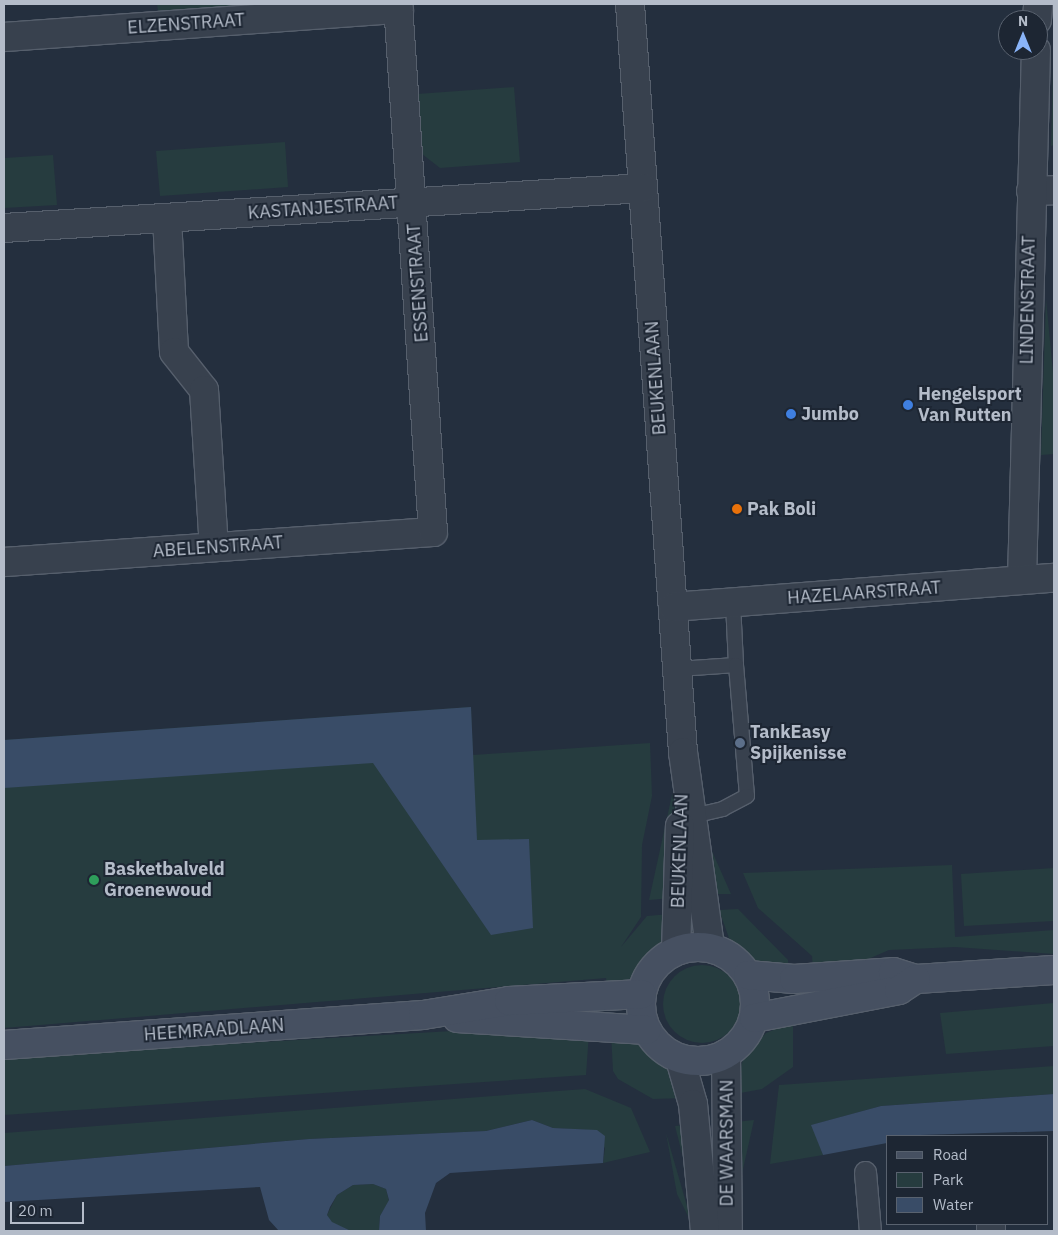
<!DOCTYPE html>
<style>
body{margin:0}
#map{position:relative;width:1058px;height:1235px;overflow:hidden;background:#242f3e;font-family:"IBM Plex Sans",sans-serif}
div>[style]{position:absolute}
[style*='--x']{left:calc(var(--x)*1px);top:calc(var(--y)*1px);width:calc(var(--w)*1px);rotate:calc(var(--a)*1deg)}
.green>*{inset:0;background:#263c3f}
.round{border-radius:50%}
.water>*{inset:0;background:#394c67}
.roads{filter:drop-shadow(1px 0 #565f6c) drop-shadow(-1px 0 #565f6c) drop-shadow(0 1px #565f6c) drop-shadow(0 -1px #565f6c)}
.service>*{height:14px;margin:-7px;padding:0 7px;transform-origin:7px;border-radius:7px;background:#38414e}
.pedestrian>*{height:21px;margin:-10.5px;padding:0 10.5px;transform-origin:10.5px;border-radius:10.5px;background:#38414e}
.minor>*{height:28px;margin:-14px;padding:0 14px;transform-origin:14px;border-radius:14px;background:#38414e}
.secondary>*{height:28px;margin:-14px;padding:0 14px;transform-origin:14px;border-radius:14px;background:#465061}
.secondary>.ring{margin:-14px;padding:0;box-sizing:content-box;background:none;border:28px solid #465061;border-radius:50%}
.dots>*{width:14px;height:14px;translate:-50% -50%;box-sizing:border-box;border:2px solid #1d2633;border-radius:50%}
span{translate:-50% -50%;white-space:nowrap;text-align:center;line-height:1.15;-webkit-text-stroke:4px #1d2633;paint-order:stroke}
.street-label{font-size:18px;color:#b4bcc9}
.poi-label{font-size:18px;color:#b4bcc9;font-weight:700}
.left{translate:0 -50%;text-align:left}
.frame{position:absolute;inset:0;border:5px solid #b4bcc9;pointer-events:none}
.legend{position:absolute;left:886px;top:1135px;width:162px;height:90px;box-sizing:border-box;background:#1d2633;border:1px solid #59626f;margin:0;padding:6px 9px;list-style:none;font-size:15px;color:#b4bcc9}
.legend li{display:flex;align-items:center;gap:10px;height:25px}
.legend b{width:25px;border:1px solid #59626f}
.north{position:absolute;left:998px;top:10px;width:50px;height:50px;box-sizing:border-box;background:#1d2633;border:1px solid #59626f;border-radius:50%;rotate:0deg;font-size:14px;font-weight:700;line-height:20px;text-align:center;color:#b4bcc9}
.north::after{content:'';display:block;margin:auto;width:18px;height:22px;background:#8ab4f8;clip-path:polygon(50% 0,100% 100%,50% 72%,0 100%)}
.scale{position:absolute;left:10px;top:1202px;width:74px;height:22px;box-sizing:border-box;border:2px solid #b4bcc9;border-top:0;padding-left:6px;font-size:15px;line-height:18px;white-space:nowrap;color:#b4bcc9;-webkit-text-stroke:4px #1d2633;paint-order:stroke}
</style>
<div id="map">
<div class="green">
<div style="clip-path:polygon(157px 4px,271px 4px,158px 11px)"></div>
<div style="clip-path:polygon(1054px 25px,1054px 145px,1051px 146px)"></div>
<div style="clip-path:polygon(514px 87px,520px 162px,440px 168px,422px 154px,417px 94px)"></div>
<div style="clip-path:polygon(285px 142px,288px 187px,160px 196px,156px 151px)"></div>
<div style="clip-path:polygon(53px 155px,57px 205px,4px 208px,4px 158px)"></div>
<div style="clip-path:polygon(1046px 299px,1054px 383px,1054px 454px,1041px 455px)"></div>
<div style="clip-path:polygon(471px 707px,473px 755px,650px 743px,652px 796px,642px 845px,641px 917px,621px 947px,647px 916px,670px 914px,663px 946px,632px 978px,607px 987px,606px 978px,4px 1028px,4px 740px)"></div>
<div style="clip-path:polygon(675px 792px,672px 898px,649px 900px,672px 795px)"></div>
<div style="clip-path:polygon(709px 849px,711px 849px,731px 894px,715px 894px)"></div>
<div style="clip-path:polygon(952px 865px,955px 937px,1054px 930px,1054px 954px,955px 947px,889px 950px,845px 969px,813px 971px,812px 956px,758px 908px,743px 873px)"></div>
<div style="clip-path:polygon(1054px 868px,1054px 921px,964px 926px,961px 874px)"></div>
<div style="clip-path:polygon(738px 909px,788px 960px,789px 972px,761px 966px,729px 938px,719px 910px)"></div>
<div class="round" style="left:663px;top:965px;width:78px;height:78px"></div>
<div style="clip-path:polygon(1054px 1003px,1054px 1046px,946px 1054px,940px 1013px)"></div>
<div style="clip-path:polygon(793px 1022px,793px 1067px,762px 1089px,735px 1094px,743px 1059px,766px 1033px)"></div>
<div style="clip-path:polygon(487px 1029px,589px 1033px,586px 1075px,4px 1115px,4px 1057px)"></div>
<div style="clip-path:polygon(611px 1033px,642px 1042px,670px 1067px,684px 1098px,653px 1099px,618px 1079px,613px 1071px)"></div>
<div style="clip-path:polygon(1054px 1066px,1054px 1094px,881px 1106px,812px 1125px,823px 1155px,770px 1164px,779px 1085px)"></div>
<div style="clip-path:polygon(585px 1089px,631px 1108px,650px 1152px,603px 1163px,605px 1148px,588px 1130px,553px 1128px,532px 1120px,486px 1131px,309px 1139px,4px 1166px,4px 1133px)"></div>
<div style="clip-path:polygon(754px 1120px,741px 1178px,740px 1180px,735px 1122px)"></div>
<div style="clip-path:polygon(686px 1125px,692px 1193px,675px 1126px)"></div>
<div style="clip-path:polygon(666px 1133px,689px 1213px,690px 1220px,677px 1194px)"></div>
<div style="clip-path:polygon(373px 1184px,386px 1189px,389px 1201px,380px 1216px,379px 1231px,351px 1231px,332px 1223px,327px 1215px,337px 1195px,353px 1185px)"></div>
</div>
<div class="water">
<div style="clip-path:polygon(471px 707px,477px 840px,529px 839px,533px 928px,491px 935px,373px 763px,4px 788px,4px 740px)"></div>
<div style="clip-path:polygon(1054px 1094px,1054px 1131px,887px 1136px,887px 1143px,823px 1155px,811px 1125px,881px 1106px)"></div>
<div style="clip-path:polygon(532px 1120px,553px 1128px,597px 1130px,605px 1136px,603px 1163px,450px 1173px,436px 1183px,425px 1213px,426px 1231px,379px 1231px,380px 1216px,389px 1200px,386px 1189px,373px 1184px,353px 1185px,337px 1195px,330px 1207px,327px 1215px,332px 1222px,351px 1231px,279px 1231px,269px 1220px,260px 1187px,4px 1202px,4px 1166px,309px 1139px,486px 1131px)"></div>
</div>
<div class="roads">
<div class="service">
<div style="--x:733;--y:603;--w:62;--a:87.2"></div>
<div style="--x:678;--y:669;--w:58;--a:-3.9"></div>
<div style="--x:736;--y:665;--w:131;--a:85.2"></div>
<div style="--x:747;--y:796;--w:27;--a:152"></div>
<div style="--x:723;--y:809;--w:32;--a:167"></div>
</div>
<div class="pedestrian">
<div style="--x:865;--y:1172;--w:59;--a:85.2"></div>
</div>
<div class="minor">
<div style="--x:630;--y:4;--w:750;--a:85.95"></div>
<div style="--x:683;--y:752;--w:197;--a:82.1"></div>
<div style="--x:1037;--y:20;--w:16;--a:-86"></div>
<div style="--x:4;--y:37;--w:396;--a:-4.1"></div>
<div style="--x:1031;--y:191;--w:23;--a:-2"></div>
<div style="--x:167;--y:218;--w:134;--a:87"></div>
<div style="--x:174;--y:352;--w:48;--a:51.7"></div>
<div style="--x:204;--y:390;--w:157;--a:86.4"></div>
<div style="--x:4;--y:228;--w:640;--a:-3.58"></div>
<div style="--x:4;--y:562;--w:430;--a:-4"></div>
<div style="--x:433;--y:532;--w:529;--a:-93.79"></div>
<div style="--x:1022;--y:580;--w:530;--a:-88.49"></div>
<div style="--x:673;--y:607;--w:382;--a:-4.4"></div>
<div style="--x:676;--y:951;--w:125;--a:-88.2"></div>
<div style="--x:726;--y:1054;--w:177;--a:89.4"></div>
<div style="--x:680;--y:1059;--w:47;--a:73.9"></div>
<div style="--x:693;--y:1104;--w:128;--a:84.6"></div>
<div style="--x:991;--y:1224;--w:7;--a:90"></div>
</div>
<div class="secondary">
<div class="ring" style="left:641px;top:947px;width:86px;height:86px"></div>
<div style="--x:748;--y:975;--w:46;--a:5"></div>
<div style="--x:794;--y:979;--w:99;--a:-4"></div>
<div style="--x:893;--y:972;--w:24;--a:17"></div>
<div style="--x:916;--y:979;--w:138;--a:-3.7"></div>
<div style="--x:457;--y:1018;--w:190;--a:3.6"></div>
<div style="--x:754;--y:1018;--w:148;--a:-10.9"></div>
<div style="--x:899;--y:990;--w:20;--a:-33"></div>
<div style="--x:4;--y:1045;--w:420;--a:-4.1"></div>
<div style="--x:423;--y:1015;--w:87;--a:-9.2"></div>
<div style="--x:509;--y:1001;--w:133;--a:-3"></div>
</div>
</div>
<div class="dots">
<div style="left:908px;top:405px;background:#3f7fe0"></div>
<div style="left:791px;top:414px;background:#3f7fe0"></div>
<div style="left:737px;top:509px;background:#e8710a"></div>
<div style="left:740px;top:743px;background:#5c6f8a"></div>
<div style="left:94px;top:880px;background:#2e9e5b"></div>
</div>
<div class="street-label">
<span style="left:186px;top:24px;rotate:-4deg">ELZENSTRAAT</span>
<span style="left:323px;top:208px;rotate:-4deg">KASTANJESTRAAT</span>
<span style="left:418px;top:283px;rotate:-94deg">ESSENSTRAAT</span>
<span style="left:1028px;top:300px;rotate:-89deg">LINDENSTRAAT</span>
<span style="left:656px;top:378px;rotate:-94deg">BEUKENLAAN</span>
<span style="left:218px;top:547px;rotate:-4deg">ABELENSTRAAT</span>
<span style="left:864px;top:593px;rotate:-4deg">HAZELAARSTRAAT</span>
<span style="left:680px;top:851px;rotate:-88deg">BEUKENLAAN</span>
<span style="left:214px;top:1030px;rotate:-4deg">HEEMRAADLAAN</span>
<span style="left:727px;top:1143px;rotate:-90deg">DE WAARSMAN</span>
</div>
<div class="poi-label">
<span class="left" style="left:918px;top:405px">Hengelsport<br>Van Rutten</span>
<span class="left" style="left:801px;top:414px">Jumbo</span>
<span class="left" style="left:747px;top:509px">Pak Boli</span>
<span class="left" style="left:750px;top:743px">TankEasy<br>Spijkenisse</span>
<span class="left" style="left:104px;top:880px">Basketbalveld<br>Groenewoud</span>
</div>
<div class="frame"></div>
<ul class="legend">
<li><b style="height:6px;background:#465061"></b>Road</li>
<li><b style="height:14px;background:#263c3f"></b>Park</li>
<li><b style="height:14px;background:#394c67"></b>Water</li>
</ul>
<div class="north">N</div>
<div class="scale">20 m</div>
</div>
